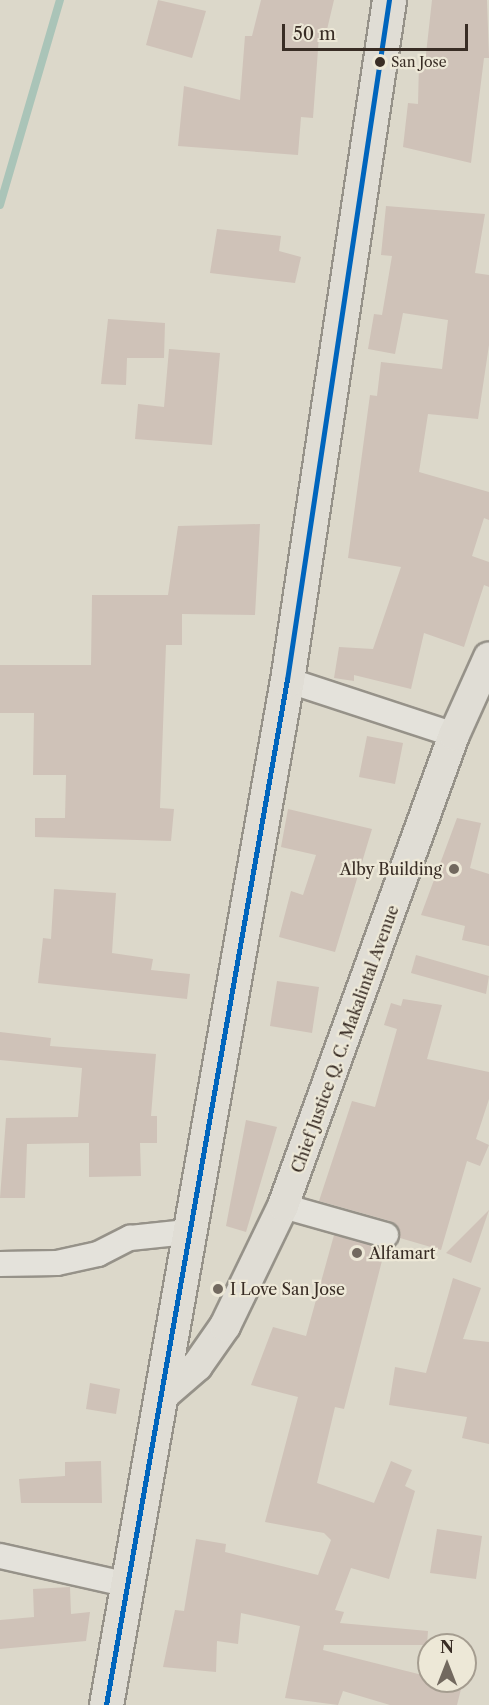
<!DOCTYPE html>
<style>
body{margin:0}
#map{position:relative;width:489px;height:1705px;overflow:hidden;background:#dcd8ca;font-family:"Libre Caslon Text",serif}
div>[style]{position:absolute}
[style*='--x']{left:calc(var(--x)*1px);top:calc(var(--y)*1px);width:calc(var(--w)*1px);rotate:calc(var(--a)*1deg)}
.stream>*{height:8px;margin:-4px;padding:0 4px;transform-origin:4px;border-radius:4px;background:#aac4b8}
.building>*{inset:0;background:#cfc2b8}
.roads{filter:drop-shadow(2px 0 #969289) drop-shadow(-2px 0 #969289) drop-shadow(0 2px #969289) drop-shadow(0 -2px #969289)}
.minor>*{height:24px;margin:-12px;padding:0 12px;transform-origin:12px;border-radius:12px;background:#e4e2db}
.major>*{height:30px;margin:-15px;padding:0 15px;transform-origin:15px;border-radius:15px;background:#e0ddd5}
.highway>*{height:33px;margin:-16.5px;padding:0 16.5px;transform-origin:16.5px;border-radius:16.5px;background:#e0ddd5}
.bus-1>*{height:4.5px;margin:-2.25px;padding:0 2.25px;transform-origin:2.25px;border-radius:2.25px;background:#0065bd}
.dots>*{width:16px;height:16px;translate:-50% -50%;box-sizing:border-box;border:3px solid #ede8d7;border-radius:50%}
span{translate:-50% -50%;white-space:nowrap;text-align:center;line-height:1.15;-webkit-text-stroke:4.5px #ede8d7;paint-order:stroke}
.bus-label{font-size:14px;color:#392d25}
.left{translate:0 -50%;text-align:left}
.poi-label{font-size:16px;color:#392d25}
.right{translate:-100% -50%;text-align:right}
.street-label{font-size:16px;color:#392d25}
.north{position:absolute;left:417px;top:1633px;width:60px;height:60px;box-sizing:border-box;background:#ede8d7;border:2px solid #a59d90;border-radius:50%;rotate:0deg;font-size:16px;font-weight:700;line-height:24px;text-align:center;color:#392d25}
.north::after{content:'';display:block;margin:auto;width:21px;height:27px;background:#72695f;clip-path:polygon(50% 0,100% 100%,50% 72%,0 100%)}
.scale{position:absolute;left:282px;top:24px;width:186px;height:27px;box-sizing:border-box;border:3px solid #392d25;border-top:0;padding-left:8px;font-size:18px;line-height:21px;white-space:nowrap;color:#392d25;-webkit-text-stroke:4px #ede8d7;paint-order:stroke}
</style>
<div id="map">
<div class="stream">
<div style="--x:0;--y:205;--w:214;--a:-73.7"></div>
</div>
<div class="building">
<div style="clip-path:polygon(158px 0,206px 11px,192px 58px,146px 45px)"></div>
<div style="clip-path:polygon(261px 0,334px 0,325px 38px,319px 36px,313px 118px,301px 117px,298px 155px,178px 146px,184px 86px,240px 100px,245px 36px,252px 36px)"></div>
<div style="clip-path:polygon(432px 0,487px 0,489px 58px,484px 58px,471px 163px,403px 147px,408px 103px,418px 104px,419px 63px,425px 63px)"></div>
<div style="clip-path:polygon(386px 206px,485px 214px,475px 273px,489px 275px,489px 345px,478px 419px,428px 414px,419px 472px,489px 492px,489px 520px,484px 518px,472px 556px,489px 562px,489px 587px,484px 585px,464px 647px,424px 633px,411px 689px,354px 675px,354px 681px,334px 678px,339px 647px,373px 649px,401px 567px,348px 558px,370px 395px,377px 396px,381px 362px,442px 369px,448px 320px,403px 313px,395px 354px,368px 349px,374px 314px,382px 315px,392px 256px,381px 255px)"></div>
<div style="clip-path:polygon(217px 229px,281px 236px,279px 251px,301px 257px,295px 283px,210px 273px)"></div>
<div style="clip-path:polygon(108px 319px,165px 323px,164px 358px,127px 358px,126px 385px,101px 384px)"></div>
<div style="clip-path:polygon(169px 349px,220px 353px,212px 445px,135px 439px,138px 404px,164px 407px)"></div>
<div style="clip-path:polygon(260px 524px,255px 615px,182px 614px,182px 645px,166px 645px,160px 808px,174px 809px,171px 841px,35px 837px,35px 818px,65px 818px,66px 775px,33px 775px,34px 713px,0 713px,0 665px,91px 665px,92px 595px,168px 595px,178px 526px)"></div>
<div style="clip-path:polygon(367px 736px,403px 743px,395px 784px,359px 777px)"></div>
<div style="clip-path:polygon(288px 809px,372px 829px,335px 952px,279px 937px,291px 891px,303px 895px,316px 855px,281px 847px)"></div>
<div style="clip-path:polygon(457px 818px,481px 823px,470px 868px,489px 874px,489px 946px,462px 940px,465px 926px,421px 915px)"></div>
<div style="clip-path:polygon(54px 889px,116px 893px,112px 953px,153px 959px,151px 970px,190px 974px,187px 999px,38px 983px,43px 938px,51px 939px)"></div>
<div style="clip-path:polygon(416px 955px,489px 976px,486px 994px,411px 973px)"></div>
<div style="clip-path:polygon(277px 981px,319px 987px,312px 1033px,270px 1026px)"></div>
<div style="clip-path:polygon(403px 999px,442px 1005px,427px 1059px,489px 1072px,489px 1099px,476px 1139px,489px 1145px,480px 1166px,467px 1161px,441px 1250px,400px 1238px,390px 1221px,319px 1201px,352px 1101px,375px 1107px,397px 1029px,384px 1025px,391px 1003px,401px 1006px)"></div>
<div style="clip-path:polygon(0 1032px,51px 1038px,50px 1046px,156px 1054px,151px 1116px,157px 1116px,157px 1143px,140px 1143px,141px 1176px,89px 1177px,89px 1143px,27px 1144px,25px 1198px,0 1198px,6px 1118px,78px 1117px,82px 1068px,0 1060px)"></div>
<div style="clip-path:polygon(246px 1120px,277px 1127px,246px 1232px,226px 1226px)"></div>
<div style="clip-path:polygon(489px 1210px,471px 1263px,446px 1253px)"></div>
<div style="clip-path:polygon(334px 1235px,385px 1249px,344px 1409px,335px 1407px,317px 1483px,374px 1503px,391px 1461px,412px 1470px,405px 1486px,415px 1491px,389px 1579px,351px 1568px,335px 1610px,344px 1612px,340px 1623px,428px 1631px,427px 1645px,324px 1645px,323px 1650px,462px 1685px,457px 1705px,390px 1705px,343px 1691px,338px 1705px,285px 1698px,300px 1626px,241px 1613px,238px 1644px,217px 1641px,216px 1672px,163px 1667px,175px 1610px,184px 1611px,196px 1539px,226px 1544px,225px 1552px,318px 1575px,331px 1540px,324px 1533px,265px 1522px,298px 1397px,251px 1385px,273px 1327px,306px 1336px)"></div>
<div style="clip-path:polygon(453px 1278px,481px 1288px,463px 1339px,489px 1342px,489px 1444px,462px 1438px,467px 1417px,389px 1405px,395px 1367px,426px 1373px)"></div>
<div style="clip-path:polygon(90px 1383px,120px 1389px,116px 1414px,86px 1409px)"></div>
<div style="clip-path:polygon(101px 1461px,102px 1503px,21px 1503px,19px 1479px,65px 1476px,65px 1462px)"></div>
<div style="clip-path:polygon(437px 1529px,482px 1536px,476px 1579px,430px 1573px)"></div>
<div style="clip-path:polygon(70px 1587px,71px 1614px,90px 1612px,86px 1641px,0 1649px,0 1620px,34px 1617px,33px 1589px)"></div>
</div>
<div class="roads">
<div class="minor">
<div style="--x:287;--y:680;--w:176;--a:18.2"></div>
<div style="--x:283;--y:1206;--w:107;--a:15.7"></div>
<div style="--x:0;--y:1264;--w:57;--a:-1"></div>
<div style="--x:57;--y:1263;--w:42;--a:-12.4"></div>
<div style="--x:98;--y:1254;--w:36;--a:-27"></div>
<div style="--x:130;--y:1238;--w:57;--a:-6"></div>
<div style="--x:0;--y:1556;--w:132;--a:12.7"></div>
</div>
<div class="major">
<div style="--x:160;--y:1398;--w:49;--a:-40.9"></div>
<div style="--x:197;--y:1366;--w:49;--a:-55"></div>
<div style="--x:225;--y:1326;--w:133;--a:-64.2"></div>
<div style="--x:283;--y:1206;--w:501;--a:-70.05"></div>
<div style="--x:454;--y:735;--w:85;--a:-65.8"></div>
</div>
<div class="highway">
<div style="--x:106;--y:1705;--w:1041;--a:-79.99"></div>
<div style="--x:287;--y:680;--w:688;--a:-81.47"></div>
</div>
</div>
<div class="bus-1">
<div style="--x:106;--y:1705;--w:1041;--a:-79.99"></div>
<div style="--x:287;--y:680;--w:688;--a:-81.47"></div>
</div>
<div class="dots">
<div style="left:380px;top:62px;background:#392d25"></div>
<div style="left:454px;top:869px;background:#72695f"></div>
<div style="left:357px;top:1253px;background:#72695f"></div>
<div style="left:218px;top:1289px;background:#72695f"></div>
</div>
<div class="bus-label">
<span class="left" style="left:391px;top:62px">San Jose</span>
</div>
<div class="poi-label">
<span class="right" style="left:442px;top:869px">Alby Building</span>
<span class="left" style="left:369px;top:1253px">Alfamart</span>
<span class="left" style="left:230px;top:1289px">I Love San Jose</span>
</div>
<div class="street-label">
<span style="left:345px;top:1039px;rotate:-70deg">Chief Justice Q. C. Makalintal Avenue</span>
</div>
<div class="north">N</div>
<div class="scale">50 m</div>
</div>
